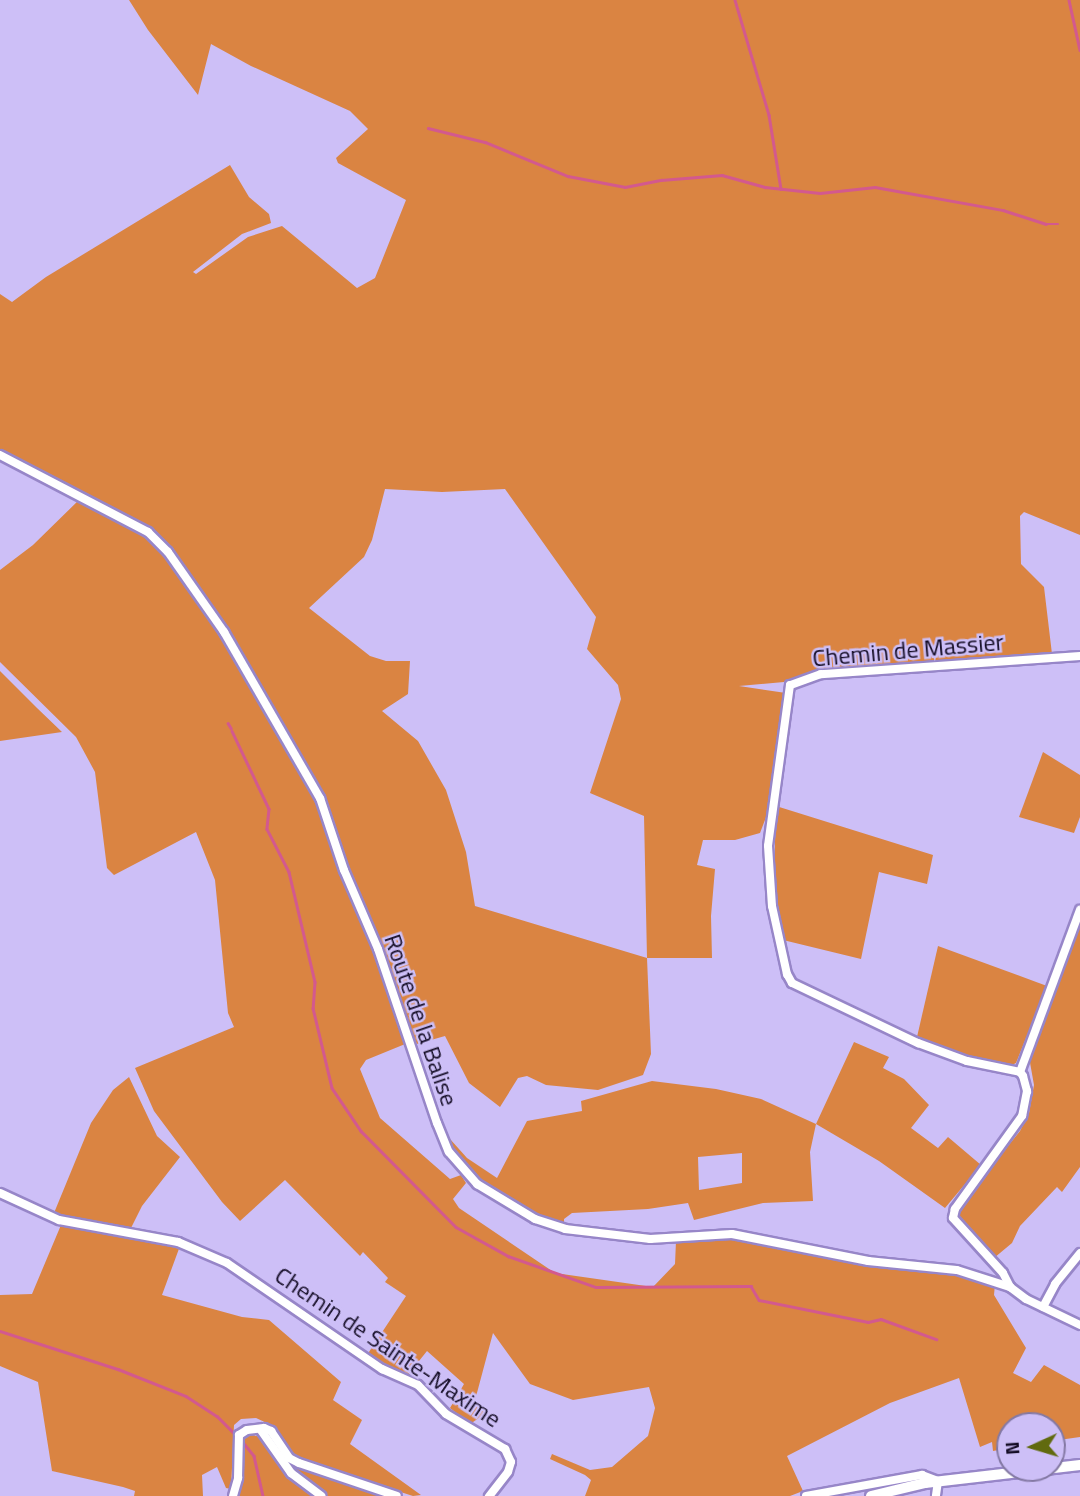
<!DOCTYPE html>
<style>
body{margin:0}
#map{position:relative;width:1080px;height:1496px;overflow:hidden;background:#cdbff7;font-family:"Titillium Web",sans-serif}
div>[style]{position:absolute}
[style*='--x']{left:calc(var(--x)*1px);top:calc(var(--y)*1px);width:calc(var(--w)*1px);rotate:calc(var(--a)*1deg)}
.green>*{inset:0;background:#da8442}
.stream>*{height:2.5px;margin:-1.25px;padding:0 1.25px;transform-origin:1.25px;border-radius:1.25px;background:#d3598e}
.roads{filter:drop-shadow(2px 0 #9786c8) drop-shadow(-2px 0 #9786c8) drop-shadow(0 2px #9786c8) drop-shadow(0 -2px #9786c8)}
.minor>*{height:8px;margin:-4px;padding:0 4px;transform-origin:4px;border-radius:4px;background:#fff}
.tertiary>*{height:10px;margin:-5px;padding:0 5px;transform-origin:5px;border-radius:5px;background:#fff}
span{translate:-50% -50%;white-space:nowrap;text-align:center;line-height:1.15;-webkit-text-stroke:5px #cdbff7;paint-order:stroke}
.street-label{font-size:24px;color:#150d26}
.north{position:absolute;left:996px;top:1412px;width:70px;height:70px;box-sizing:border-box;background:#cdbff7;border:2px solid #8378a3;border-radius:50%;rotate:266deg;font-size:19px;font-weight:700;line-height:28px;text-align:center;color:#150d26}
.north::after{content:'';display:block;margin:auto;width:24px;height:32px;background:#616a0f;clip-path:polygon(50% 0,100% 100%,50% 72%,0 100%)}
</style>
<div id="map">
<div class="green">
<div style="clip-path:polygon(evenodd,129px 0,1080px 0,1080px 535px,1024px 512px,1020px 516px,1021px 564px,1044px 587px,1052px 654px,830px 671px,804px 674px,784px 682px,739px 686px,786px 693px,770px 807px,760px 833px,735px 840px,703px 840px,697px 865px,715px 869px,711px 916px,712px 958px,647px 958px,651px 1054px,643px 1075px,598px 1090px,546px 1085px,527px 1076px,518px 1078px,500px 1107px,469px 1083px,445px 1036px,417px 1044px,415px 1040px,366px 1060px,360px 1069px,380px 1118px,450px 1179px,461px 1175px,466px 1183px,453px 1199px,459px 1208px,555px 1273px,653px 1287px,675px 1264px,676px 1241px,732px 1237px,863px 1264px,941px 1271px,995px 1284px,994px 1295px,1026px 1348px,1013px 1373px,1031px 1382px,1044px 1365px,1080px 1385px,1080px 1437px,1052px 1441px,1052px 1426px,1010px 1426px,1010px 1448px,993px 1451px,992px 1442px,980px 1447px,959px 1378px,890px 1403px,787px 1456px,803px 1491px,790px 1496px,585px 1496px,591px 1480px,585px 1475px,550px 1459px,552px 1454px,590px 1470px,612px 1467px,648px 1436px,655px 1408px,649px 1387px,573px 1400px,530px 1384px,493px 1333px,474px 1404px,488px 1412px,470px 1424px,450px 1408px,464px 1384px,427px 1351px,407px 1376px,367px 1355px,406px 1296px,385px 1282px,388px 1278px,363px 1252px,360px 1256px,285px 1180px,240px 1221px,222px 1202px,154px 1111px,135px 1068px,234px 1027px,228px 1013px,215px 880px,196px 832px,114px 875px,107px 868px,95px 772px,76px 737px,0 662px,0 570px,33px 545px,82px 497px,144px 533px,162px 549px,226px 640px,301px 773px,309px 768px,260px 690px,226px 629px,166px 544px,144px 526px,0 452px,0 294px,12px 302px,46px 277px,230px 165px,249px 197px,269px 214px,271px 223px,242px 234px,193px 272px,196px 274px,248px 237px,282px 226px,357px 288px,375px 278px,406px 200px,338px 163px,336px 158px,368px 129px,350px 111px,251px 66px,211px 44px,198px 95px,148px 30px,129px 0,385px 489px,442px 492px,505px 489px,596px 617px,587px 649px,618px 685px,621px 699px,590px 793px,644px 816px,647px 958px,475px 906px,466px 852px,446px 790px,418px 741px,382px 711px,408px 694px,410px 661px,386px 661px,370px 656px,309px 608px,364px 557px,372px 540px,385px 489px)"></div>
<div style="clip-path:polygon(0 671px,37px 708px,62px 732px,0 741px)"></div>
<div style="clip-path:polygon(1043px 752px,1080px 775px,1080px 817px,1074px 833px,1019px 817px)"></div>
<div style="clip-path:polygon(776px 806px,933px 855px,927px 884px,879px 872px,861px 959px,783px 940px,774px 878px)"></div>
<div style="clip-path:polygon(1080px 918px,1080px 1167px,1062px 1192px,1057px 1187px,1020px 1226px,1012px 1243px,994px 1258px,959px 1219px,959px 1207px,1020px 1131px,1029px 1113px,1034px 1085px,1029px 1057px)"></div>
<div style="clip-path:polygon(938px 946px,1047px 986px,1016px 1063px,1010px 1066px,944px 1050px,917px 1037px)"></div>
<div style="clip-path:polygon(evenodd,854px 1042px,889px 1057px,883px 1068px,904px 1079px,929px 1105px,911px 1128px,938px 1148px,948px 1137px,981px 1165px,945px 1208px,879px 1161px,816px 1124px,810px 1152px,813px 1201px,763px 1203px,694px 1220px,688px 1203px,648px 1209px,572px 1213px,564px 1219px,564px 1227px,542px 1219px,485px 1187px,455px 1158px,448px 1142px,450px 1139px,467px 1158px,497px 1178px,527px 1121px,582px 1111px,581px 1101px,652px 1081px,716px 1089px,761px 1099px,816px 1124px,854px 1042px,742px 1153px,742px 1183px,699px 1190px,698px 1157px,742px 1153px)"></div>
<div style="clip-path:polygon(129px 1077px,157px 1136px,180px 1157px,142px 1206px,130px 1230px,54px 1213px,91px 1123px,113px 1090px)"></div>
<div style="clip-path:polygon(61px 1225px,180px 1246px,162px 1295px,242px 1317px,269px 1320px,341px 1382px,333px 1400px,362px 1420px,350px 1444px,421px 1495px,413px 1496px,295px 1458px,269px 1424px,256px 1418px,241px 1419px,234px 1425px,231px 1489px,226px 1488px,217px 1467px,202px 1475px,203px 1496px,134px 1496px,135px 1491px,123px 1487px,52px 1471px,38px 1382px,0 1366px,0 1295px,32px 1294px)"></div>
<div style="clip-path:polygon(248px 1434px,261px 1437px,276px 1459px,299px 1486px,313px 1496px,238px 1496px,240px 1443px)"></div>
<div style="clip-path:polygon(290px 1461px,312px 1472px,388px 1496px,326px 1496px,297px 1473px,288px 1464px)"></div>
</div>
<div class="stream">
<div style="--x:735;--y:0;--w:120;--a:73.5"></div>
<div style="--x:769;--y:115;--w:75;--a:80.8"></div>
<div style="--x:1069;--y:0;--w:51;--a:77.6"></div>
<div style="--x:428;--y:128;--w:59;--a:13.8"></div>
<div style="--x:485;--y:142;--w:90;--a:22.3"></div>
<div style="--x:568;--y:176;--w:58;--a:10.9"></div>
<div style="--x:625;--y:187;--w:37;--a:-11"></div>
<div style="--x:661;--y:180;--w:61;--a:-4.7"></div>
<div style="--x:722;--y:175;--w:45;--a:15.6"></div>
<div style="--x:765;--y:187;--w:55;--a:6.2"></div>
<div style="--x:820;--y:193;--w:55;--a:-6.2"></div>
<div style="--x:875;--y:187;--w:130;--a:10.2"></div>
<div style="--x:1003;--y:210;--w:45;--a:18"></div>
<div style="--x:1046;--y:224;--w:12;--a:0"></div>
<div style="--x:228;--y:723;--w:6;--a:59"></div>
<div style="--x:232;--y:731;--w:86;--a:64.6"></div>
<div style="--x:269;--y:809;--w:20;--a:96"></div>
<div style="--x:267;--y:829;--w:48;--a:62.9"></div>
<div style="--x:289;--y:872;--w:113;--a:76.7"></div>
<div style="--x:315;--y:982;--w:26;--a:94"></div>
<div style="--x:313;--y:1008;--w:82;--a:76.6"></div>
<div style="--x:332;--y:1088;--w:52;--a:56"></div>
<div style="--x:361;--y:1131;--w:135;--a:45.3"></div>
<div style="--x:456;--y:1227;--w:60;--a:29.1"></div>
<div style="--x:508;--y:1256;--w:93;--a:19.4"></div>
<div style="--x:596;--y:1287;--w:155;--a:-0.4"></div>
<div style="--x:751;--y:1286;--w:16;--a:60"></div>
<div style="--x:759;--y:1300;--w:111;--a:11.4"></div>
<div style="--x:868;--y:1322;--w:13;--a:-13"></div>
<div style="--x:881;--y:1319;--w:59;--a:20"></div>
<div style="--x:0;--y:1331;--w:124;--a:17.9"></div>
<div style="--x:118;--y:1369;--w:73;--a:21.7"></div>
<div style="--x:186;--y:1396;--w:37;--a:33"></div>
<div style="--x:217;--y:1416;--w:28;--a:45"></div>
<div style="--x:242;--y:1441;--w:19;--a:51"></div>
<div style="--x:254;--y:1456;--w:41;--a:77.3"></div>
</div>
<div class="roads">
<div class="minor">
<div style="--x:0;--y:455;--w:167;--a:27.5"></div>
<div style="--x:148;--y:532;--w:28;--a:45"></div>
<div style="--x:168;--y:552;--w:98;--a:55"></div>
<div style="--x:224;--y:632;--w:192;--a:60"></div>
<div style="--x:320;--y:798;--w:76;--a:71.6"></div>
<div style="--x:344;--y:870;--w:86;--a:66.7"></div>
<div style="--x:378;--y:949;--w:184;--a:71.3"></div>
<div style="--x:437;--y:1123;--w:31;--a:68"></div>
<div style="--x:449;--y:1152;--w:43;--a:48.8"></div>
<div style="--x:477;--y:1184;--w:68;--a:31.1"></div>
<div style="--x:535;--y:1219;--w:32;--a:18"></div>
<div style="--x:565;--y:1229;--w:86;--a:6.7"></div>
<div style="--x:650;--y:1239;--w:82;--a:-3.5"></div>
<div style="--x:732;--y:1234;--w:139;--a:11.2"></div>
<div style="--x:868;--y:1261;--w:89;--a:5.8"></div>
<div style="--x:957;--y:1270;--w:56;--a:17.8"></div>
<div style="--x:1080;--y:656;--w:260;--a:176"></div>
<div style="--x:821;--y:674;--w:33;--a:160"></div>
<div style="--x:790;--y:685;--w:162;--a:97.8"></div>
<div style="--x:768;--y:846;--w:60;--a:86.2"></div>
<div style="--x:772;--y:906;--w:70;--a:77.6"></div>
<div style="--x:787;--y:974;--w:10;--a:61"></div>
<div style="--x:792;--y:983;--w:140;--a:25.5"></div>
<div style="--x:918;--y:1043;--w:52;--a:20.2"></div>
<div style="--x:967;--y:1061;--w:54;--a:11.7"></div>
<div style="--x:1020;--y:1072;--w:5;--a:53"></div>
<div style="--x:1023;--y:1076;--w:16;--a:75"></div>
<div style="--x:1027;--y:1091;--w:25;--a:101"></div>
<div style="--x:1022;--y:1116;--w:115;--a:125.8"></div>
<div style="--x:955;--y:1209;--w:9;--a:103"></div>
<div style="--x:953;--y:1218;--w:74;--a:47.7"></div>
<div style="--x:1003;--y:1273;--w:16;--a:63"></div>
<div style="--x:1010;--y:1287;--w:20;--a:37"></div>
<div style="--x:1026;--y:1299;--w:60;--a:25.7"></div>
<div style="--x:1020;--y:1072;--w:173;--a:-69.7"></div>
<div style="--x:0;--y:1193;--w:65;--a:24.6"></div>
<div style="--x:59;--y:1220;--w:121;--a:10.5"></div>
<div style="--x:178;--y:1242;--w:53;--a:23.2"></div>
<div style="--x:227;--y:1263;--w:188;--a:34.4"></div>
<div style="--x:382;--y:1369;--w:39;--a:24"></div>
<div style="--x:418;--y:1385;--w:40;--a:46"></div>
<div style="--x:446;--y:1414;--w:69;--a:30.7"></div>
<div style="--x:505;--y:1449;--w:14;--a:65"></div>
<div style="--x:511;--y:1462;--w:10;--a:107"></div>
<div style="--x:508;--y:1472;--w:31;--a:128"></div>
<div style="--x:1043;--y:1307;--w:26;--a:-62"></div>
<div style="--x:1055;--y:1284;--w:40;--a:-51"></div>
<div style="--x:260;--y:1429;--w:54;--a:54.8"></div>
<div style="--x:291;--y:1473;--w:38;--a:37"></div>
<div style="--x:233;--y:1496;--w:19;--a:-74"></div>
<div style="--x:238;--y:1478;--w:43;--a:-88.7"></div>
<div style="--x:239;--y:1435;--w:9;--a:-32"></div>
<div style="--x:247;--y:1430;--w:17;--a:-7"></div>
<div style="--x:264;--y:1428;--w:8;--a:23"></div>
<div style="--x:271;--y:1431;--w:32;--a:56"></div>
<div style="--x:289;--y:1458;--w:11;--a:27"></div>
<div style="--x:299;--y:1463;--w:103;--a:18.6"></div>
<div style="--x:806;--y:1496;--w:118;--a:-10.3"></div>
<div style="--x:922;--y:1475;--w:17;--a:21"></div>
<div style="--x:938;--y:1481;--w:15;--a:98"></div>
</div>
<div class="tertiary">
<div style="--x:871;--y:1496;--w:56;--a:-13.5"></div>
<div style="--x:925;--y:1483;--w:156;--a:-6.6"></div>
</div>
</div>
<div class="street-label">
<span style="left:908px;top:650px;rotate:-5deg">Chemin de Massier</span>
<span style="left:421px;top:1020px;rotate:71deg">Route de la Balise</span>
<span style="left:388px;top:1347px;rotate:34deg">Chemin de Sainte-Maxime</span>
</div>
<div class="north">N</div>
</div>
